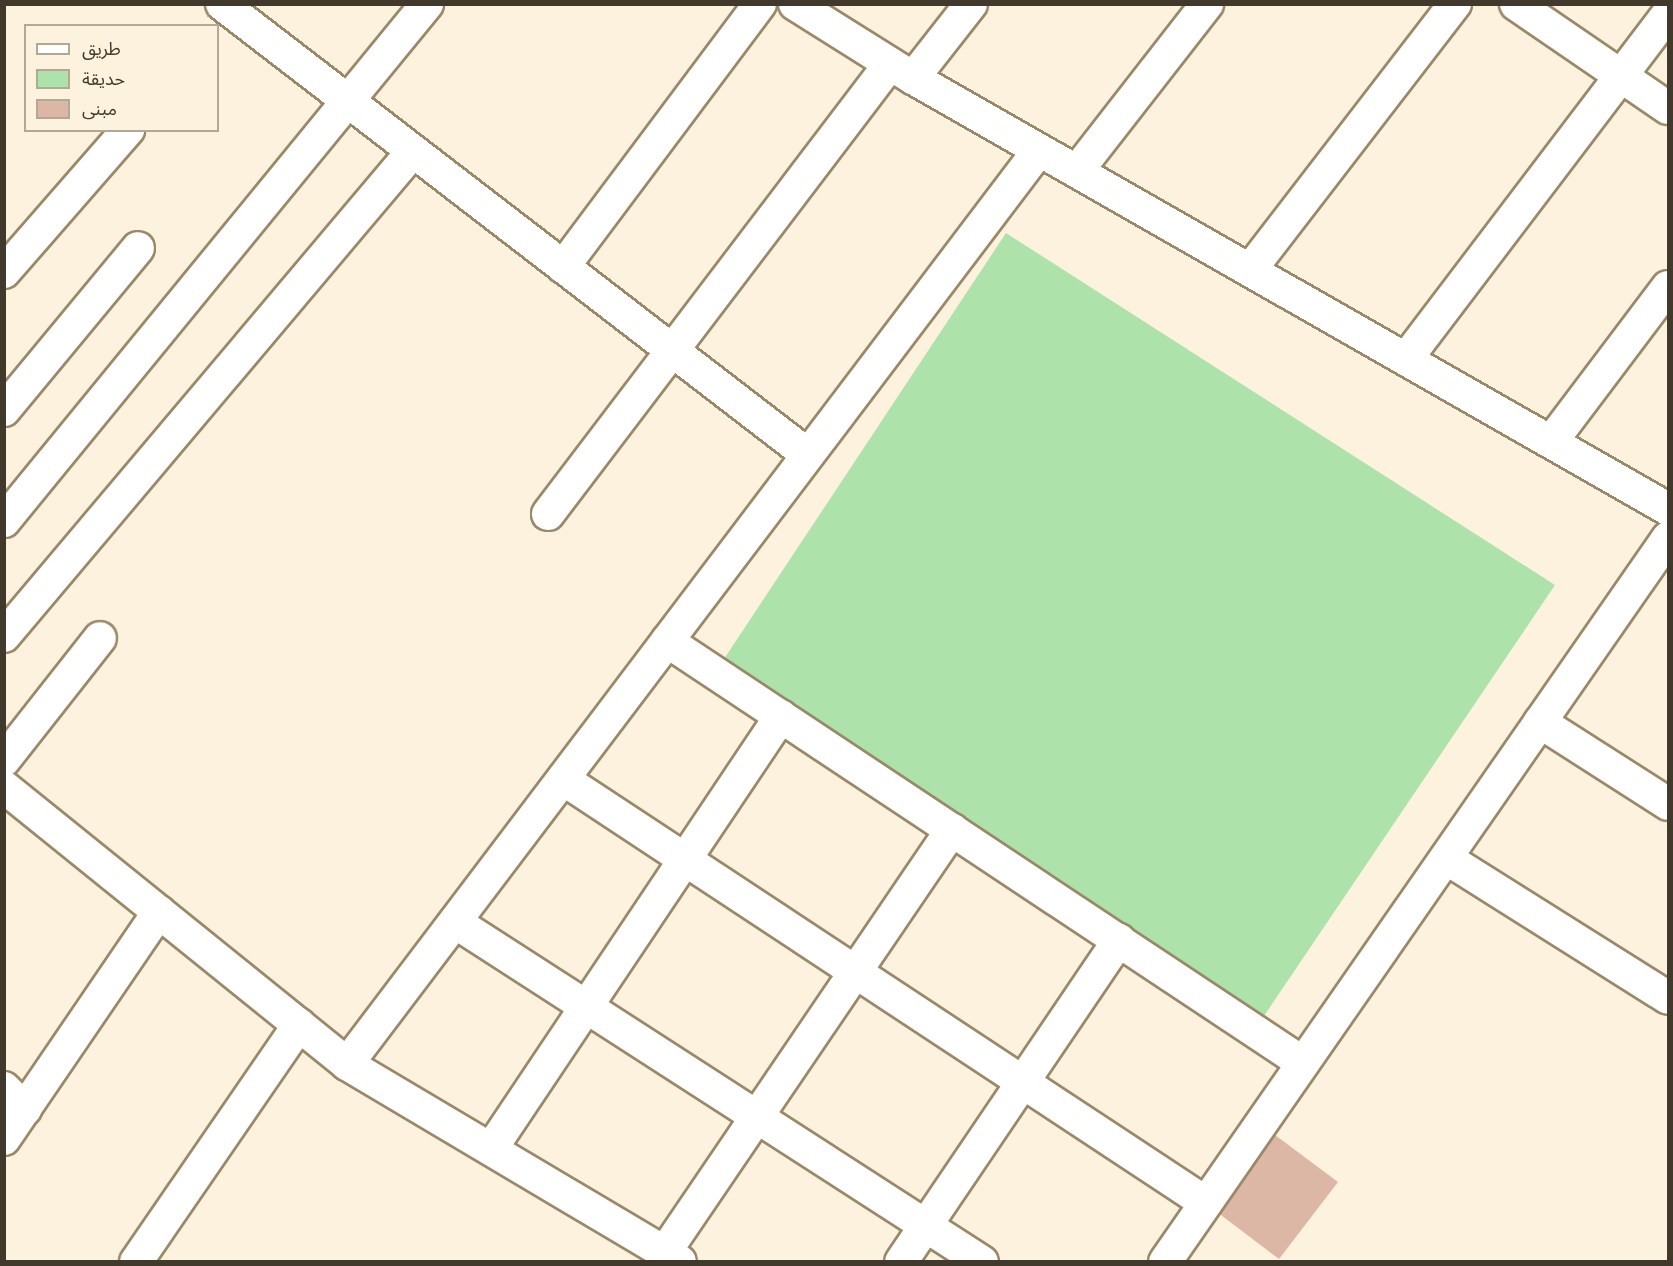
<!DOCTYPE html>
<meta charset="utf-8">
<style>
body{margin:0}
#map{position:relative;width:1673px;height:1266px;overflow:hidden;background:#fdf2dd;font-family:Ubuntu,"Noto Sans Arabic",sans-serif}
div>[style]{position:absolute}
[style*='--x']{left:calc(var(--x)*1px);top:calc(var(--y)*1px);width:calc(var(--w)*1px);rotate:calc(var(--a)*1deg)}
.green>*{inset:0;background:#ade3aa}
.building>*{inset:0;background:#dcb7a5}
.roads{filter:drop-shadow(2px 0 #9a8969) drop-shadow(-2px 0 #9a8969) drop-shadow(0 2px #9a8969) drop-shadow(0 -2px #9a8969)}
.minor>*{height:32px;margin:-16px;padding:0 16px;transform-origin:16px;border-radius:16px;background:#fff}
span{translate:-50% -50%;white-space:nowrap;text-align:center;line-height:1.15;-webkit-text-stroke:4.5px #fdf2dd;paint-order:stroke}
.frame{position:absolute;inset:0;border:6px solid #413a2c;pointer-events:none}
.legend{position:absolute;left:24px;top:24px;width:195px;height:108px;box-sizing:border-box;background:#fdf2dd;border:2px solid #b2a896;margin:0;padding:8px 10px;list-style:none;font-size:18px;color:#413a2c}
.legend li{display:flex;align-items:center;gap:12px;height:30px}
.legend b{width:30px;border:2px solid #b2a896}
</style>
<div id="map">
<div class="green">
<div style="clip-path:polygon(1006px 233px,1555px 585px,1264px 1016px,724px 659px)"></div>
</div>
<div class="building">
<div style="clip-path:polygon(1271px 1132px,1338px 1182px,1279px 1259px,1213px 1209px)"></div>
</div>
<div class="roads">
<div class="minor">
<div style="--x:222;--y:4;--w:739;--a:37.58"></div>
<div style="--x:795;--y:4;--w:139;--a:32.1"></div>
<div style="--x:913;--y:78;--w:869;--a:29.72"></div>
<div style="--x:1516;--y:4;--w:184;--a:34.4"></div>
<div style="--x:913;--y:78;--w:94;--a:-51.9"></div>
<div style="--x:1077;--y:171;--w:212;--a:-52.1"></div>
<div style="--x:563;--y:267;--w:329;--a:-53.2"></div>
<div style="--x:1250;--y:270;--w:336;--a:-52.4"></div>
<div style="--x:4;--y:272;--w:189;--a:-48.9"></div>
<div style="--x:1406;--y:359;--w:433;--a:-52.8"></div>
<div style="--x:4;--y:410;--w:210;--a:-50.4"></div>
<div style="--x:1551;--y:442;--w:194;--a:-53"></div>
<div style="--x:548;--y:514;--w:565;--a:-52.77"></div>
<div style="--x:4;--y:521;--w:668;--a:-50.71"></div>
<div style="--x:4;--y:636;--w:634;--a:-49.86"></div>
<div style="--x:667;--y:641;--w:763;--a:33.57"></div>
<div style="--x:1540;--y:722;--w:152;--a:32.6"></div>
<div style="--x:4;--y:760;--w:155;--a:-51.8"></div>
<div style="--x:563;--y:779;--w:770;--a:33.4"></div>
<div style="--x:4;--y:787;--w:441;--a:38.9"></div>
<div style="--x:347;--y:1064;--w:387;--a:30.7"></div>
<div style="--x:1446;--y:858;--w:262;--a:32.2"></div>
<div style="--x:455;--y:922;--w:627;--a:32.83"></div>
<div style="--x:347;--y:1064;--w:1146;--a:-52.87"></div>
<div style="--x:4;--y:1088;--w:30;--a:45"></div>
<div style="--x:4;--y:1139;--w:275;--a:-55.7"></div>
<div style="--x:491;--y:1149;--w:521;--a:-56.19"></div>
<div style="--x:671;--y:1243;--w:500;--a:-55.8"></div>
<div style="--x:136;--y:1262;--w:288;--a:-55.5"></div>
<div style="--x:901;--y:1262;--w:389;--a:-55.9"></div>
<div style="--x:1165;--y:1262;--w:882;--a:-55.21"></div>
</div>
</div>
<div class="frame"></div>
<ul class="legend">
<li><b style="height:8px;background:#fff"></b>طريق</li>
<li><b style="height:16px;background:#ade3aa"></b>حديقة</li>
<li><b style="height:16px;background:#dcb7a5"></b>مبنى</li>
</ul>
</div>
